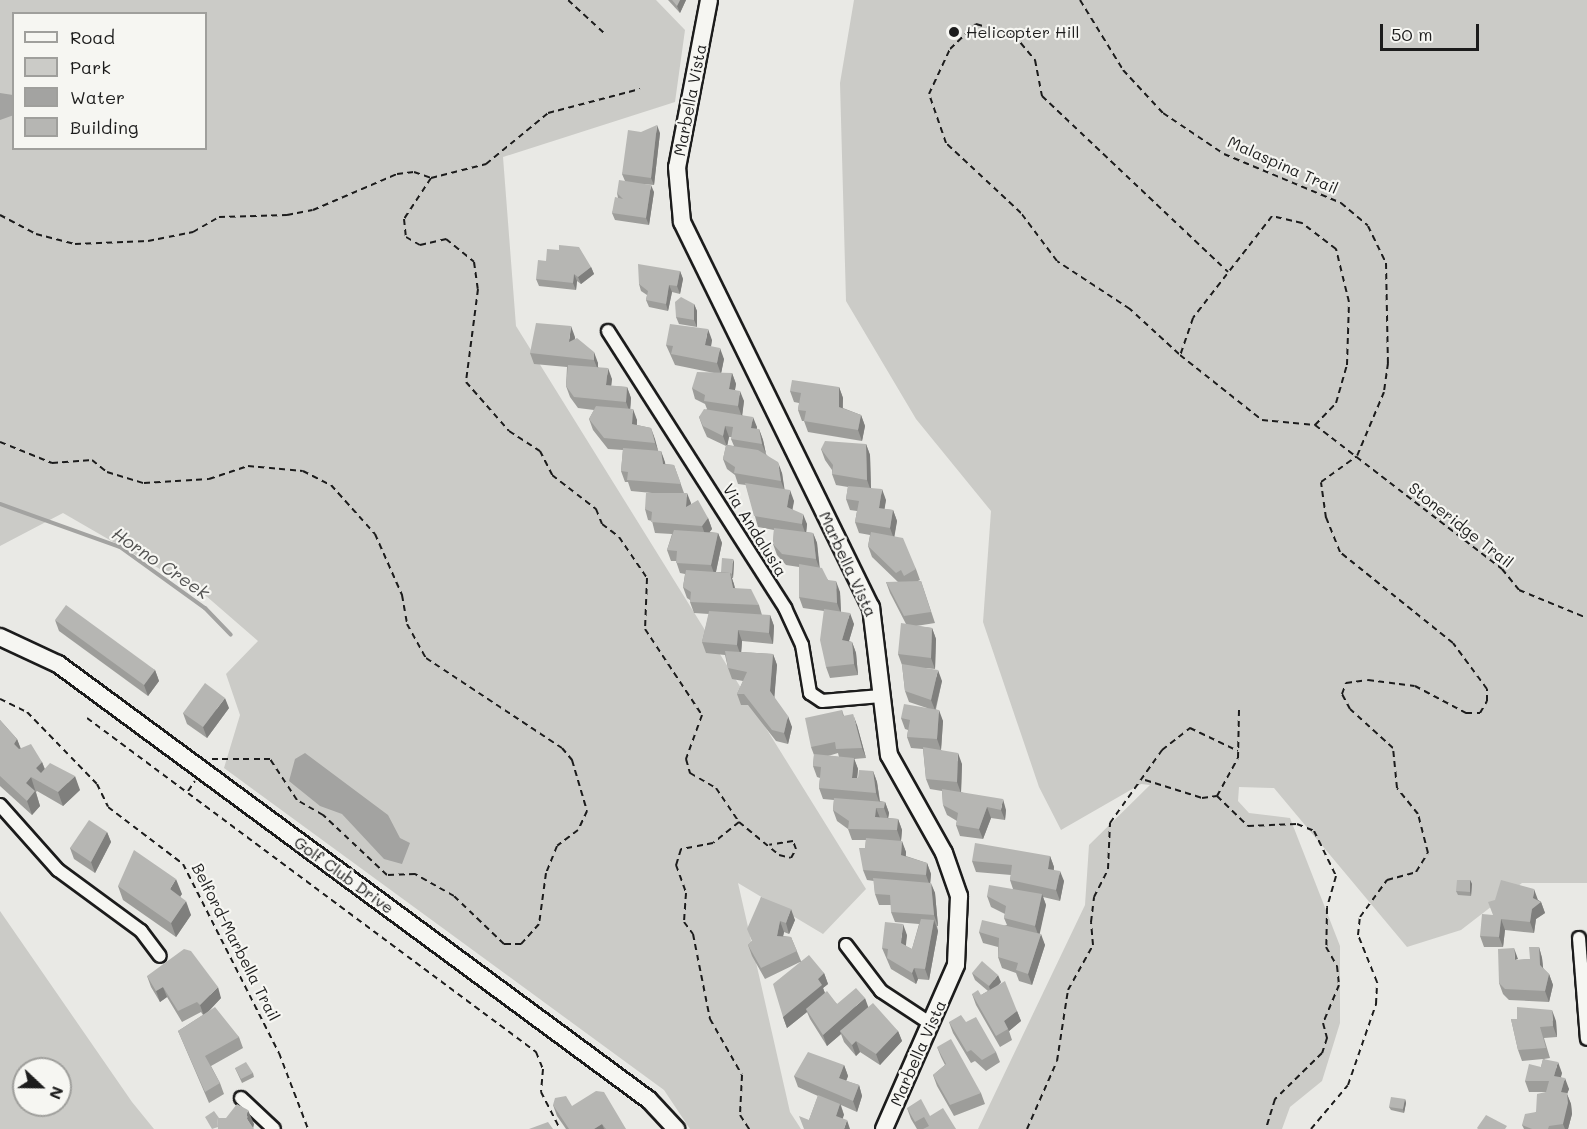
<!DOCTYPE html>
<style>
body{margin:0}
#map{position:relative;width:1587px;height:1129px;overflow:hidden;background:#e9e9e5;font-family:Mali,sans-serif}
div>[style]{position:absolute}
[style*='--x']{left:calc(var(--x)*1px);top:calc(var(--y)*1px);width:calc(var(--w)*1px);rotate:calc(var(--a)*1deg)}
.green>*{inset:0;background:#cbcbc7}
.water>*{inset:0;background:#a3a3a1}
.stream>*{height:4px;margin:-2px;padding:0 2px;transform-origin:2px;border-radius:2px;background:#a3a3a1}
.path>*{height:2px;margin-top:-1px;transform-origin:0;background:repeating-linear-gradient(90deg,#1c1c1c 0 6px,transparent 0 10.5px)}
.roads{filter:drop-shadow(2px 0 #1c1c1c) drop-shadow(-2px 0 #1c1c1c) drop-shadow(0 2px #1c1c1c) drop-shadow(0 -2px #1c1c1c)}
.street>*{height:12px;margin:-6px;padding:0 6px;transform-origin:6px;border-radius:6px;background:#f6f6f2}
.secondary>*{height:16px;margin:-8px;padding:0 8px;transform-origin:8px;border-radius:8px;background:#f6f6f2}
.wall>*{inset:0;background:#9d9d9a}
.shaded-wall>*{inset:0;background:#7f7f7d}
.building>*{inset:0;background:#b6b6b3}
.dots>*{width:16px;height:16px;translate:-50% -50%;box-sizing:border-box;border:3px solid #f6f6f2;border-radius:50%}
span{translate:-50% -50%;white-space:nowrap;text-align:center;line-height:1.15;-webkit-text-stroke:4.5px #f6f6f2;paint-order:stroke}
.poi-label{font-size:16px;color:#1c1c1c}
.left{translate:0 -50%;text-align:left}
.street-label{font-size:16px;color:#1c1c1c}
.water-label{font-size:18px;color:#525251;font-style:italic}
.legend{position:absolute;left:12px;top:12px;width:195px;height:138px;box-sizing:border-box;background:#f6f6f2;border:2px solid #9f9f9c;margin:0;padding:8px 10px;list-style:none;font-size:18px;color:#1c1c1c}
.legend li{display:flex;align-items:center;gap:12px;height:30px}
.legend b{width:30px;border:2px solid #9f9f9c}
.north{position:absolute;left:12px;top:1057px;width:60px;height:60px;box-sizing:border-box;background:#f6f6f2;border:2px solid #9f9f9c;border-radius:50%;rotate:112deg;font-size:16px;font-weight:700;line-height:24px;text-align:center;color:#1c1c1c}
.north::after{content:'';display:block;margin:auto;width:21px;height:27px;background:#1c1c1c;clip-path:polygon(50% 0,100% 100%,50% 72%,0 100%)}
.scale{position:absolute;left:1380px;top:24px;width:99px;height:27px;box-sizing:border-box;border:3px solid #1c1c1c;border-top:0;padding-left:8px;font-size:18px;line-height:21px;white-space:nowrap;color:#1c1c1c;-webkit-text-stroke:4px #f6f6f2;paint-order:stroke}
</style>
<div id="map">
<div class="green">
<div style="clip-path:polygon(evenodd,0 0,656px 0,685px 30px,675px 102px,503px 157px,516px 326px,866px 889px,823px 934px,738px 883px,790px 1112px,801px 1129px,690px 1129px,664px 1090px,224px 768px,240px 715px,226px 674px,258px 641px,205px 595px,63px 513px,0 546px,0 0,14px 14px,206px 14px,206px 148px,14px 148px,14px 14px)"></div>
<div style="clip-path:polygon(854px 0,1587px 0,1587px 883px,1522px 883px,1461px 930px,1407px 947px,1274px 788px,1239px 787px,1238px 801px,1249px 813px,1290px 818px,1340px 946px,1340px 1023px,1322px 1081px,1290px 1107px,1282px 1129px,978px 1129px,1085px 905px,1089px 845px,1150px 785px,1141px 784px,1061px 830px,1039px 787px,983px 622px,991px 511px,916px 419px,846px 301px,840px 83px)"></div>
<div style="clip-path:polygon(evenodd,0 911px,132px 1102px,154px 1129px,0 1129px,0 911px,24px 1069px,60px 1069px,60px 1105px,24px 1105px,24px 1069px)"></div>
</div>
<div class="water">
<div style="clip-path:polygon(0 93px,13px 95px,14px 115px,0 120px)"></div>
<div style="clip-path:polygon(305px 753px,388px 815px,400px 838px,410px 843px,402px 864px,384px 859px,342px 814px,320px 806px,289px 781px,295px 759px)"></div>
</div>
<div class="stream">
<div style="--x:0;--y:504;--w:127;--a:19.7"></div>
<div style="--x:120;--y:547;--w:105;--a:35.7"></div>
<div style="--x:205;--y:608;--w:37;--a:46"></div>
</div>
<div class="path">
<div style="--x:568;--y:0;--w:50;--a:42.6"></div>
<div style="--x:1080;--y:0;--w:82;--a:58.4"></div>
<div style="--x:1123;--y:70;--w:59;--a:47.1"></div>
<div style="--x:1163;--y:113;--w:73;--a:33.9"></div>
<div style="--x:1224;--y:154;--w:127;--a:22.7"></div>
<div style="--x:1341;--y:203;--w:35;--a:40"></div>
<div style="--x:1368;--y:226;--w:41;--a:64.1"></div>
<div style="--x:1386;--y:263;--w:100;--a:88.9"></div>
<div style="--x:1388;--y:363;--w:29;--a:98"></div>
<div style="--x:1384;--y:392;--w:69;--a:112.9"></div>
<div style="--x:431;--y:178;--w:49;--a:123.4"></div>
<div style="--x:404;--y:219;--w:18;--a:84"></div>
<div style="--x:406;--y:237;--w:16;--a:30"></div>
<div style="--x:420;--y:245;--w:27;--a:-13"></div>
<div style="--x:446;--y:239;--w:36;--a:39"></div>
<div style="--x:474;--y:262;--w:27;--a:82"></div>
<div style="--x:478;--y:289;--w:94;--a:97.4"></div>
<div style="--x:466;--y:382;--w:65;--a:48.7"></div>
<div style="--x:509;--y:431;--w:37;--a:33"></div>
<div style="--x:540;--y:451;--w:27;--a:63"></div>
<div style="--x:552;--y:475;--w:56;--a:37.7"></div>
<div style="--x:596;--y:509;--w:16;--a:68"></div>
<div style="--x:602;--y:524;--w:21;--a:37"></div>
<div style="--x:619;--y:537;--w:50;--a:55.7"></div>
<div style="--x:647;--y:578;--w:51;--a:92.2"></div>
<div style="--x:645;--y:629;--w:103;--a:56.5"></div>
<div style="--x:702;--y:715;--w:47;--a:110"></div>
<div style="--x:686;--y:759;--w:15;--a:74"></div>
<div style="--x:690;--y:773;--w:30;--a:30"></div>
<div style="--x:716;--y:788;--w:41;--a:55.9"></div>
<div style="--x:739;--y:822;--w:52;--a:39.5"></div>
<div style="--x:779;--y:855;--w:12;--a:14"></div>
<div style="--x:791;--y:858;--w:10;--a:-61"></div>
<div style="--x:796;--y:849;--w:9;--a:-111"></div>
<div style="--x:793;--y:841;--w:24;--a:171"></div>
<div style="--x:0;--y:215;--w:41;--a:27.8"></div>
<div style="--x:36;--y:234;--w:40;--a:14.4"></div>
<div style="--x:75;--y:244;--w:73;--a:-2.4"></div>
<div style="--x:148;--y:241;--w:46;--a:-11.3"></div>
<div style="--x:193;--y:232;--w:30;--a:-30"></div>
<div style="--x:219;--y:217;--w:68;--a:-1.7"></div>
<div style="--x:287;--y:215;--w:26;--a:-11"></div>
<div style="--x:313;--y:210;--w:91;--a:-23.2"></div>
<div style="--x:397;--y:174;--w:17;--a:-7"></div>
<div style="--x:414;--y:172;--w:18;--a:19"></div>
<div style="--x:431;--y:178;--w:57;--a:-14.3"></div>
<div style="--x:486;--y:164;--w:80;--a:-39.4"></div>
<div style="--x:548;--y:113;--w:95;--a:-14.6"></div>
<div style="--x:1179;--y:354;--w:67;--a:-137.4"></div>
<div style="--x:1130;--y:309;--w:87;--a:-146.7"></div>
<div style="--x:1057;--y:261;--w:60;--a:-126.9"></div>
<div style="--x:1021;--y:213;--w:103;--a:-137"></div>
<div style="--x:946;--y:143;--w:52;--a:-109.1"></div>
<div style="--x:929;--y:94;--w:50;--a:-65"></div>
<div style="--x:950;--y:49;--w:36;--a:-44"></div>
<div style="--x:976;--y:24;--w:40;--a:16"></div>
<div style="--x:1014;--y:35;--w:33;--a:50"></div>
<div style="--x:1035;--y:60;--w:37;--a:79"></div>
<div style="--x:1042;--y:96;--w:256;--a:43.4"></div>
<div style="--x:1315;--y:425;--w:30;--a:-46"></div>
<div style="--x:1336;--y:403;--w:40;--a:-74"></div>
<div style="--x:1347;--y:365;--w:63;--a:-88.2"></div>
<div style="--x:1349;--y:302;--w:55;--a:-103.8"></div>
<div style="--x:1336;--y:249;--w:43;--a:-142.6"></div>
<div style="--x:1302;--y:223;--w:31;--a:-167"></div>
<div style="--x:1272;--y:216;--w:129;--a:127.8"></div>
<div style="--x:1193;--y:318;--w:39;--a:109"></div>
<div style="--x:1180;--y:355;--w:105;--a:38.4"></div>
<div style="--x:1262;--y:420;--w:53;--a:5.4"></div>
<div style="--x:1315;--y:425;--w:236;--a:37.6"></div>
<div style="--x:1502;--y:569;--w:27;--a:51"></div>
<div style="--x:1519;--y:590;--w:74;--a:22.4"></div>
<div style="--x:0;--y:442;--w:56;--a:22"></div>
<div style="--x:52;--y:463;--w:40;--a:-4.3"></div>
<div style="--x:92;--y:460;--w:19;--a:39"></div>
<div style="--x:107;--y:472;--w:39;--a:17"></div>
<div style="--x:144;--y:483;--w:65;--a:-3.5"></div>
<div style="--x:209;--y:479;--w:41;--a:-18.4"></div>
<div style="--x:248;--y:466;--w:55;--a:5.2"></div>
<div style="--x:303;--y:471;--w:31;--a:27"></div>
<div style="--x:331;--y:485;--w:66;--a:48.1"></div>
<div style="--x:375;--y:534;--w:67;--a:66.1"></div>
<div style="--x:402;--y:595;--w:29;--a:80"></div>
<div style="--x:407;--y:624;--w:39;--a:61"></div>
<div style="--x:426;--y:658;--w:163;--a:33.5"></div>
<div style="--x:562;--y:748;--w:16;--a:50"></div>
<div style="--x:572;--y:760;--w:53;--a:73.6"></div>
<div style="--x:587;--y:811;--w:21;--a:115"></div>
<div style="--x:578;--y:830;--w:26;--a:143"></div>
<div style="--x:557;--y:846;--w:29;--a:112"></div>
<div style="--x:546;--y:873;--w:51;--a:97.8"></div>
<div style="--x:539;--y:924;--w:27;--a:132"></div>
<div style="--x:521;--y:944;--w:17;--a:180"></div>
<div style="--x:504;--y:944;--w:69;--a:-136.2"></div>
<div style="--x:454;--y:896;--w:45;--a:-150.6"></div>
<div style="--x:415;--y:874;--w:28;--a:178"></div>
<div style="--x:387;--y:875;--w:88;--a:-136.8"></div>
<div style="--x:323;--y:815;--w:30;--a:-150"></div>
<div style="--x:297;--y:800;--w:49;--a:-123.4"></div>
<div style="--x:270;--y:759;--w:61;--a:180"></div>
<div style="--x:0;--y:699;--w:30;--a:26"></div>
<div style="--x:27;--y:712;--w:100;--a:45.8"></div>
<div style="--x:97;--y:784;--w:25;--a:64"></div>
<div style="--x:108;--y:807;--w:94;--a:37.2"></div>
<div style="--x:183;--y:864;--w:212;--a:63.1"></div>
<div style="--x:279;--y:1053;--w:81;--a:69.1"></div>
<div style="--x:87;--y:718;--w:560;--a:36.64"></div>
<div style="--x:536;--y:1052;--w:18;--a:68"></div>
<div style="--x:543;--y:1069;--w:23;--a:95"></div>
<div style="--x:541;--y:1092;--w:42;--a:62.8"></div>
<div style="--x:1145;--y:780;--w:60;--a:17.5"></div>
<div style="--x:1202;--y:798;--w:15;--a:-8"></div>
<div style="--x:1217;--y:796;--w:43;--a:-61.1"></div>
<div style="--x:1238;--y:758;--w:49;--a:-88.8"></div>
<div style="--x:188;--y:791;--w:12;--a:-55"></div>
<div style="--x:1217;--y:796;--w:43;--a:44.1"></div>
<div style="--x:1248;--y:826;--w:49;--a:-2.3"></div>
<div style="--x:1297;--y:824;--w:18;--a:22"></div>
<div style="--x:1314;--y:831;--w:50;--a:63.9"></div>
<div style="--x:1336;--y:876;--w:33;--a:106"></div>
<div style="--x:1327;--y:908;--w:39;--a:91"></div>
<div style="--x:1326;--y:947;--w:22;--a:60"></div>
<div style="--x:1337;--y:966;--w:19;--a:84"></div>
<div style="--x:1339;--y:985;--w:41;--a:112.8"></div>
<div style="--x:1323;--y:1023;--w:16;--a:75"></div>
<div style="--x:1327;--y:1038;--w:16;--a:108"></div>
<div style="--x:1322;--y:1053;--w:66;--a:135.6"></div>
<div style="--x:1275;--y:1099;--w:31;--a:107"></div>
<div style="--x:739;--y:822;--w:33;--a:141"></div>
<div style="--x:713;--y:843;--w:33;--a:169"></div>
<div style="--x:681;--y:849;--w:17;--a:107"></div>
<div style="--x:676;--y:865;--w:30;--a:70"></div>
<div style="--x:686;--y:893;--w:29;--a:94"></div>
<div style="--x:684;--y:922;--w:15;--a:53"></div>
<div style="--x:693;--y:934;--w:87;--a:78.7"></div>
<div style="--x:710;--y:1019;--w:64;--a:60.3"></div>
<div style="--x:742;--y:1075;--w:40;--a:92.9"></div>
<div style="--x:740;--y:1115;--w:17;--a:57"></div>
<div style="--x:1027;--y:1129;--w:74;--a:-66.2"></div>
<div style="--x:1057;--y:1061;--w:72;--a:-81.2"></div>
<div style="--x:1068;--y:990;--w:51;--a:-60.9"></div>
<div style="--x:1093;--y:945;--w:23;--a:-95"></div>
<div style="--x:1091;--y:922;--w:25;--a:-83"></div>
<div style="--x:1094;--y:897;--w:31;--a:-63"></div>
<div style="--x:1108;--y:869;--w:46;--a:-87.5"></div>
<div style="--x:1110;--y:823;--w:90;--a:-54.5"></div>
<div style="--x:1162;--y:750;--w:36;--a:-38"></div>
<div style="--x:1190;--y:728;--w:53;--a:25.6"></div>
<div style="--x:1311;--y:1129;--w:57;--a:-49.9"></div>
<div style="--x:1348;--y:1085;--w:86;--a:-70.9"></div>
<div style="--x:1376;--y:1004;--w:22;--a:-87"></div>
<div style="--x:1377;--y:982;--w:51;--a:-112"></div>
<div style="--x:1358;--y:935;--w:18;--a:-84"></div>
<div style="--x:1360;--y:917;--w:46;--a:-53.9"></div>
<div style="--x:1387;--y:880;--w:30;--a:-15"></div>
<div style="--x:1416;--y:872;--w:22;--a:-58"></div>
<div style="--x:1428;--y:853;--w:40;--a:-104.4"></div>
<div style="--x:1418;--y:814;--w:33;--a:-129"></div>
<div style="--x:1397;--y:788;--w:40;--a:-95.7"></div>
<div style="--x:1393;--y:748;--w:58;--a:-137.8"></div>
<div style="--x:1350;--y:709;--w:17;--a:-118"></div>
<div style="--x:1342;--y:694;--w:12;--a:-70"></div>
<div style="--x:1346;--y:683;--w:22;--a:-8"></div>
<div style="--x:1368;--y:680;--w:47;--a:7.3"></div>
<div style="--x:1415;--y:686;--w:58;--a:27.9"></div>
<div style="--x:1466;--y:713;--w:14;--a:0"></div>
<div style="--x:1480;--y:713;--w:14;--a:-60"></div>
<div style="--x:1487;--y:701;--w:12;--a:-90"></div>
<div style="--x:1487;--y:689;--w:57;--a:-126.5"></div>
<div style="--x:1453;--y:643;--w:145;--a:-141.2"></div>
<div style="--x:1340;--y:552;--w:37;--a:-112"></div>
<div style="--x:1326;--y:518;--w:36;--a:-98"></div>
<div style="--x:1321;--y:482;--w:44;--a:-35.8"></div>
</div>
<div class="roads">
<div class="street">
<div style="--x:608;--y:331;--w:329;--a:57.4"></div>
<div style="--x:785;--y:608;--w:41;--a:65.3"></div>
<div style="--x:802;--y:645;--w:49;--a:80.5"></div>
<div style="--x:810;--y:693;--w:14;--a:34"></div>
<div style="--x:822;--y:701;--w:59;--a:-4.8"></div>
<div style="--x:0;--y:805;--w:87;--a:48.3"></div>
<div style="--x:58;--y:870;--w:103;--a:36.3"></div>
<div style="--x:141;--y:931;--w:31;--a:53"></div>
<div style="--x:1579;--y:938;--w:101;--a:85.5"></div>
<div style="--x:846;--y:945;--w:58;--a:52.7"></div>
<div style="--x:881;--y:991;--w:60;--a:33.4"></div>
<div style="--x:241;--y:1098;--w:45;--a:43.2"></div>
</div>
<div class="secondary">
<div style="--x:709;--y:0;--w:170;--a:100.8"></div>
<div style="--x:677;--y:167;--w:55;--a:84.8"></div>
<div style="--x:682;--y:222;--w:429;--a:63.9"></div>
<div style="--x:871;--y:607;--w:149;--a:83.1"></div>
<div style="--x:889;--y:755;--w:112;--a:60.7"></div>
<div style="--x:944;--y:853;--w:46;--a:70.8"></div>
<div style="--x:959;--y:896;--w:69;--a:92.5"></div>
<div style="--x:956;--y:965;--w:179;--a:113.7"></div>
<div style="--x:0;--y:637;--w:64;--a:25"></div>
<div style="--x:58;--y:664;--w:734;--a:36.42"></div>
<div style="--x:649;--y:1100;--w:40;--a:47"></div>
</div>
</div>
<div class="wall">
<div style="clip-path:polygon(668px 0,686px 0,680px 13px)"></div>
<div style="clip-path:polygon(641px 132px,660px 133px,654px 185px,642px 184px,654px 192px,649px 225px,615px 220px,612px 213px,618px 198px,617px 193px,625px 181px,622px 174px)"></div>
<div style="clip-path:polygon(591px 267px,594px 274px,581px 284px,577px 281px,576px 290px,539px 286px,536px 279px)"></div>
<div style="clip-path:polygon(680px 271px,683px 279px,680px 294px,672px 292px,668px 311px,649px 307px,646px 300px,647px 295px,641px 291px,639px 284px)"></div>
<div style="clip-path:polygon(694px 304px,697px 311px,697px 327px,679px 324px,676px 317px)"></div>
<div style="clip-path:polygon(575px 337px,575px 339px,598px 363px,598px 367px,612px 379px,611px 386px,627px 387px,631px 398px,630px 409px,637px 420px,637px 425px,651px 428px,658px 451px,661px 451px,665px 464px,674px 465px,684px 493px,691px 504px,708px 518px,712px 529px,709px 532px,718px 533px,722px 543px,716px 572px,721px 572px,734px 562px,733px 578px,732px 578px,735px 588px,759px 605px,762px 615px,770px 615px,774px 626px,773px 644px,742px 641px,741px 652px,773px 654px,777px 665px,774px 697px,792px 727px,788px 744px,776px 741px,748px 705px,741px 705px,737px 694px,743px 681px,732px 679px,728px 668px,725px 655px,706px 653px,702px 642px,709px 614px,694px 613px,690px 602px,690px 600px,687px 598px,683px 587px,685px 574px,680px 573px,676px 561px,671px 561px,667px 550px,672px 534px,655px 533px,652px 521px,648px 520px,645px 509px,652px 493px,631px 491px,628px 482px,625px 482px,621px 471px,623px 450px,608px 449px,593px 430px,589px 419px,594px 410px,578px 408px,570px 397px,566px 386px,567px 367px,534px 364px,530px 353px)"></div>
<div style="clip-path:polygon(evenodd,712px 340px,711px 347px,724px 359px,721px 373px,732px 373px,736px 384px,735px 390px,744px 401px,742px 415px,757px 427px,757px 429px,759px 429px,763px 440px,766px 454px,782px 473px,784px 489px,794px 501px,792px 509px,807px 524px,806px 532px,813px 533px,817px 543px,819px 568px,828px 580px,840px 592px,841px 612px,854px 624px,849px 641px,852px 642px,856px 653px,858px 675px,830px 678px,826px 667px,824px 611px,803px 608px,799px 597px,799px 567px,786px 565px,777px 555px,773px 544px,774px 530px,758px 527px,746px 485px,738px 484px,735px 475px,727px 469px,723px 459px,726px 446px,707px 437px,703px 428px,699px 417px,707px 409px,705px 404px,695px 399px,692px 388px,714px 373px,675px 365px,666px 345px,712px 340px,729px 437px,732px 437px,731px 439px,734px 446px,727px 445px,729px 437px)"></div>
<div style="clip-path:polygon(839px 387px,843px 398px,843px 408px,861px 415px,865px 426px,862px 441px,808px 432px,804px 421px,802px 421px,798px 410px,799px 403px,794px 402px,790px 391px)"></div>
<div style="clip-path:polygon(866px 444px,870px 455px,871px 488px,886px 500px,884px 509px,893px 510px,897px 521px,894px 536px,916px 569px,920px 580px,918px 581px,921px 581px,935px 623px,916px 626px,932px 628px,936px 639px,935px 669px,925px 668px,942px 681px,936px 709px,943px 721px,941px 750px,962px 764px,961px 792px,1006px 810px,1005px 820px,991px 818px,983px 839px,960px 836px,956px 825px,957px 821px,947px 815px,943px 805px,942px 791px,930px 789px,926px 779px,923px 749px,911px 748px,907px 737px,908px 730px,905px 729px,901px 718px,927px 708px,909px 702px,905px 691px,902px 665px,898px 654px,906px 624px,890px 593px,886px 582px,898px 582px,872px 557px,868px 546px,870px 535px,859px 533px,855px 522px,857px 511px,850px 510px,846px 499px,848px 487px,836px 485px,832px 474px,832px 470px,825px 460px,821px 449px)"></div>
<div style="clip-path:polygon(55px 620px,155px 670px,159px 681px,148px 696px,59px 631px)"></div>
<div style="clip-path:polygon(229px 708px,207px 738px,187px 724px,183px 713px)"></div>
<div style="clip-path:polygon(evenodd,842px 710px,844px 716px,857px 725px,866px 758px,854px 759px,858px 769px,857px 778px,873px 771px,877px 782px,880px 801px,885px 802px,889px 813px,888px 818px,898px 819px,902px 830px,901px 841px,906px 852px,906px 856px,927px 863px,931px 874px,930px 883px,935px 893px,938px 926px,937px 926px,938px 931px,929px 980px,918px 979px,916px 984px,891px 969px,882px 948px,907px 935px,905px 946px,912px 949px,919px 924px,895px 922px,891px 912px,891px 905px,879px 905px,875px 894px,874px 881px,867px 880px,863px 870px,866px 840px,852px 840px,848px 829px,837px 821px,833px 810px,834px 800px,823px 799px,819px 788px,820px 778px,817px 777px,813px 766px,814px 755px,811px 747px,842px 710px,838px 753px,839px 757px,828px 756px,838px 753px)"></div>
<div style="clip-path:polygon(0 720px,17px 739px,20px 748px,42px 762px,45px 769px,80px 790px,63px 806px,37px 791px,36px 792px,40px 806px,32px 815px,0 786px)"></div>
<div style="clip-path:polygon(107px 832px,111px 842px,95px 873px,74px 859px,70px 848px)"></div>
<div style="clip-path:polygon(1050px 856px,1054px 867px,1054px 870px,1064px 881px,1060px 901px,1043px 897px,1046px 905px,1039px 933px,1045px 945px,1032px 985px,1019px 981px,1016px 973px,1002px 968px,998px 957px,998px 947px,983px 943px,979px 932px,1007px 925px,1004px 918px,1005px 914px,991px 907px,987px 896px,1013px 889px,1010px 880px,1011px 875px,976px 872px,972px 861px)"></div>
<div style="clip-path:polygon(1470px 880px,1472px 884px,1471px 896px,1458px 895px,1456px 891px)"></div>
<div style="clip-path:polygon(118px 886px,182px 894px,180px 896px,191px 915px,176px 937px,123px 900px)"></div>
<div style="clip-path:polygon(761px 897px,795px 920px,789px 934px,784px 932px,783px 936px,791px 937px,801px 961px,824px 973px,828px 984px,823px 988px,825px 993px,837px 1004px,868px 1008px,898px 1031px,902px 1041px,880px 1065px,860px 1052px,856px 1056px,844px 1042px,841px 1034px,827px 1046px,810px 1019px,807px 1012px,787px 1028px,783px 1017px,800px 962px,765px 979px,752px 956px,748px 945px,752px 941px)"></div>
<div style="clip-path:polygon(1538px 900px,1541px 902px,1545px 913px,1536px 919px,1534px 933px,1505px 930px,1503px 947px,1484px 947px,1480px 936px,1493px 915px)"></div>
<div style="clip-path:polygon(1539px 947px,1542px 958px,1543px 968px,1549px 974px,1553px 985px,1549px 1002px,1509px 1000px,1503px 994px,1499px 983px,1518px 960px,1530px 959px)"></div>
<div style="clip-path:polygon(972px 973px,1001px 982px,998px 985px,1017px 1011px,1021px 1021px,1009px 1031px,1012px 1040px,1000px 1047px,976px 1005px,972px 994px,981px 995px,988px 991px,975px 980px)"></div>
<div style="clip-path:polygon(147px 976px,221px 998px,208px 1012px,239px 1037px,243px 1048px,211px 1066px,220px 1083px,224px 1094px,209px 1103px,178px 1031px,203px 1015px,201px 1012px,182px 1022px,167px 997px,160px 1002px,151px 987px)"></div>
<div style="clip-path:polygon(1511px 1019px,1556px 1021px,1557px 1037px,1544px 1038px,1550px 1058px,1544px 1059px,1562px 1073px,1561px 1077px,1569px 1089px,1567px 1094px,1571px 1104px,1572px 1114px,1568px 1129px,1524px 1129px,1522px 1125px,1536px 1112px,1546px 1092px,1529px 1092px,1525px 1081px,1541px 1067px,1543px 1059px,1522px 1061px,1518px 1050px)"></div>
<div style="clip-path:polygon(949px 1022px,966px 1022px,996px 1052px,1000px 1062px,986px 1071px,975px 1061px,971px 1063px,953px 1033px)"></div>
<div style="clip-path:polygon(937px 1047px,981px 1093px,985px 1104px,954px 1116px,937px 1086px,933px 1075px,945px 1065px,941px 1057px)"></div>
<div style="clip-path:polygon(844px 1065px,848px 1076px,846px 1081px,859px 1085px,862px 1096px,857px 1112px,841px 1105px,844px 1115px,804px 1129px,809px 1120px,818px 1096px,798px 1087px,794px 1076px)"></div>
<div style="clip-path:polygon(235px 1068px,253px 1073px,254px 1077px,242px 1083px)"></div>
<div style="clip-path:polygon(1405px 1099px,1406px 1103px,1404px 1113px,1391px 1110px,1389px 1107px)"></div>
<div style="clip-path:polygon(553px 1105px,572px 1106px,626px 1129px,566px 1129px,557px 1116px)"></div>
<div style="clip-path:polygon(907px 1108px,956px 1129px,917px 1129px,911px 1119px)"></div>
</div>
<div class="shaded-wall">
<div style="clip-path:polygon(680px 0,686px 0,680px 13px,677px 6px)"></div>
<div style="clip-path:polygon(657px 125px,660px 133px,654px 185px,651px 178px)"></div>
<div style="clip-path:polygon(651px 185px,654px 192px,649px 225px,646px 218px)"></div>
<div style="clip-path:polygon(591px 267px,594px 274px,581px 284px,578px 277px)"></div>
<div style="clip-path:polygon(680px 271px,683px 279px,680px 294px,677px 286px)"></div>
<div style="clip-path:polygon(574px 274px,577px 281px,576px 290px,573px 283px)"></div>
<div style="clip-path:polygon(669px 285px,672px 292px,668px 311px,666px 304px)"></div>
<div style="clip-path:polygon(694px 304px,697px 311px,697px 327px,694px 320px)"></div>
<div style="clip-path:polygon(571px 326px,575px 337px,573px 352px,569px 342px)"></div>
<div style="clip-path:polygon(708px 329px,712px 340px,709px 356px,705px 345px)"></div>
<div style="clip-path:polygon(720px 348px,724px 359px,721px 374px,717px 363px)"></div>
<div style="clip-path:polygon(594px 352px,598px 363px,598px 370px,594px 360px)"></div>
<div style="clip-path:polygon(608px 368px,612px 379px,610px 396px,606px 385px)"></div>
<div style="clip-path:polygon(732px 373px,736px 384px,733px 400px,729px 389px)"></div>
<div style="clip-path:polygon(627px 387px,631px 398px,630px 413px,626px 402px)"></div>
<div style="clip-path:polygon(839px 387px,843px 398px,842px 418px,839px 407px)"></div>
<div style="clip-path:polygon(740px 391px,744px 401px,742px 417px,738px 406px)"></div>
<div style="clip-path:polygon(633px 409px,637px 420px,636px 435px,632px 424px)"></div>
<div style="clip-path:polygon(861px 415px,865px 426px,862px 441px,858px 430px)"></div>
<div style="clip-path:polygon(753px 417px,757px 427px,755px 438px,751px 428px)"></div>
<div style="clip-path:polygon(725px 426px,729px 437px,727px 447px,723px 436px)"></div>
<div style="clip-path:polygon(651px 428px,655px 439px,659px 454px,655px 443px)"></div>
<div style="clip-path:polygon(759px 429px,763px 440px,766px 454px,762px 444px)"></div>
<div style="clip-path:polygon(866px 444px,870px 455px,871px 491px,867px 480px)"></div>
<div style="clip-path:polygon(661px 451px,665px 462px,667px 475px,663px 464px)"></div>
<div style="clip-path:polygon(778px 462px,782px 473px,785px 492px,781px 481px)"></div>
<div style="clip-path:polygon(882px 489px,886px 500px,883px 519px,879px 508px)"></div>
<div style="clip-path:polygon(790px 490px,794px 501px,791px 518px,787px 507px)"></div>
<div style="clip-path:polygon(687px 493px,691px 503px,690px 518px,686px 507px)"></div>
<div style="clip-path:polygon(893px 510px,897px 521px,894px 539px,890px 528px)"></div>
<div style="clip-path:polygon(803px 514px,807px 524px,806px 535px,802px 524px)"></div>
<div style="clip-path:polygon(708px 518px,712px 529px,706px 537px,702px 526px)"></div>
<div style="clip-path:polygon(718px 533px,722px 543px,715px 576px,711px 565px)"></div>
<div style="clip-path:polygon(813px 533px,817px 543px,820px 570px,816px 559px)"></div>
<div style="clip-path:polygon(733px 559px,734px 562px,733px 578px,732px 574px)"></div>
<div style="clip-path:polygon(730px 573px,734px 584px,737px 599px,733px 588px)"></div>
<div style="clip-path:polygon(836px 581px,840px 592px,841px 614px,837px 603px)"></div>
<div style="clip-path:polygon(850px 613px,854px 624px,846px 651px,842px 640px)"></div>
<div style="clip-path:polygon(770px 615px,774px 626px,773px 644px,769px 633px)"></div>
<div style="clip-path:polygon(932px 628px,936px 639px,935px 669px,931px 658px)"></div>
<div style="clip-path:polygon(738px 630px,742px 641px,741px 656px,737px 645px)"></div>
<div style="clip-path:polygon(852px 642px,856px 653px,858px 675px,854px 664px)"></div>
<div style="clip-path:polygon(773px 654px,777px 665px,774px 702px,770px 691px)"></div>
<div style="clip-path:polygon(155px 670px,159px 681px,148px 696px,144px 685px)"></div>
<div style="clip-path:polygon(938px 670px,942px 681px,935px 710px,931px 700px)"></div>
<div style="clip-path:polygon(225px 698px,229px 708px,207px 738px,203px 727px)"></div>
<div style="clip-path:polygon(939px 710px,943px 721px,941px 750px,937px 739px)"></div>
<div style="clip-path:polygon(853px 714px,857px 725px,866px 758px,862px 748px)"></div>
<div style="clip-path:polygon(788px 716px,792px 727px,788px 744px,784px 733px)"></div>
<div style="clip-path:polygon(17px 739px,23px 754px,14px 744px)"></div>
<div style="clip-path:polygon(958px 753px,962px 764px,961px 793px,957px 782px)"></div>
<div style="clip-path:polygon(854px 758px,858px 769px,856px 788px,852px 778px)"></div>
<div style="clip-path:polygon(42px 762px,47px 776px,41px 783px,36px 768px)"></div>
<div style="clip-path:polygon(873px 771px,877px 782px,880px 804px,876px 793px)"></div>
<div style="clip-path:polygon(75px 776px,80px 790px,63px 806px,58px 792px)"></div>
<div style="clip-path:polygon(31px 777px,40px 806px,32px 815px,27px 801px,26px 783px)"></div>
<div style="clip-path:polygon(1003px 799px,1006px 810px,1005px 820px,1001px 810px)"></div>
<div style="clip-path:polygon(885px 802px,889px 813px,888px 819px,884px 808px)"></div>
<div style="clip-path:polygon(987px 807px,991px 818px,983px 839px,979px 829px)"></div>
<div style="clip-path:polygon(876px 808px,880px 818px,875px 817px)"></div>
<div style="clip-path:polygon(898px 819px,902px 830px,901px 841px,897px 830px)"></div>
<div style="clip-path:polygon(107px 832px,111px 842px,95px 873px,91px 862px)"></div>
<div style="clip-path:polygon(902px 841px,906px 852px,905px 866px,901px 855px)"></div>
<div style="clip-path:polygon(1050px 856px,1054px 867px,1052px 879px,1048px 869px)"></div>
<div style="clip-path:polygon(927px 863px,931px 874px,930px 886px,926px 875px)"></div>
<div style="clip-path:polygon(1060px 871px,1064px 881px,1060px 901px,1056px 890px)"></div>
<div style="clip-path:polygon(176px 879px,182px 894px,175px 904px,170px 889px)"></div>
<div style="clip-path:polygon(1470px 880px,1472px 884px,1471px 896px,1470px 892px)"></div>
<div style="clip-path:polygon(931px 883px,935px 893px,938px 926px,934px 915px)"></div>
<div style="clip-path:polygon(1534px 889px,1538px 900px,1541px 902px,1545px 913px,1536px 919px,1534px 933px,1530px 922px)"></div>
<div style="clip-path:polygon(1042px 894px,1046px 905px,1039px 937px,1035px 926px)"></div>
<div style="clip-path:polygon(186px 901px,191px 915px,176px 937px,171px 923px)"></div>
<div style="clip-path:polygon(791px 909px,795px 920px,789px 934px,786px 923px)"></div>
<div style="clip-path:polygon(1501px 919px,1505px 930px,1503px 947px,1499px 937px)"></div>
<div style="clip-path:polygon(934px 920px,938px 931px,929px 980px,925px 969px)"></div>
<div style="clip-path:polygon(780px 921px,784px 932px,781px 946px,777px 936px)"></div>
<div style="clip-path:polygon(903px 924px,907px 935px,905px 954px,901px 943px)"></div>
<div style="clip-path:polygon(1041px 934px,1045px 945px,1032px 985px,1028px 974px)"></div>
<div style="clip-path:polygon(1539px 947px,1542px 958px,1544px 976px,1540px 965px)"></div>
<div style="clip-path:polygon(1514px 948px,1518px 959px,1515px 960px)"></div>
<div style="clip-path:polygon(914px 968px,918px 979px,916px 984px,912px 973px)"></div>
<div style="clip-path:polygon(824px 973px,828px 984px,823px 988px,826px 996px,806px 1009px,807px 1012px,787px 1028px,783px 1017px,818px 979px)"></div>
<div style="clip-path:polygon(1549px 974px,1553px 985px,1549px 1002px,1545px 991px)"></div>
<div style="clip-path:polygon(998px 975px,1001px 982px,991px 994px,989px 986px)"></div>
<div style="clip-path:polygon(163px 987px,167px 997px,160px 1002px,156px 991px)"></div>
<div style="clip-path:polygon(218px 987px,221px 998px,204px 1016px,200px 1005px)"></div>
<div style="clip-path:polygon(865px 998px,869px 1009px,840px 1031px,841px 1034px,827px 1046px,823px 1035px)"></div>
<div style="clip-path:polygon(1552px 1010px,1556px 1021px,1557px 1037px,1553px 1026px)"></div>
<div style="clip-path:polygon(1017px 1011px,1021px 1021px,1009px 1031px,1004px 1021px)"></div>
<div style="clip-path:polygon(898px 1031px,902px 1041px,880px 1065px,876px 1054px)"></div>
<div style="clip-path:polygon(856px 1041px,860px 1052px,856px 1056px,852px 1045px)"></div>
<div style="clip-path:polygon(1558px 1062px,1562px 1073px,1558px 1086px,1554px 1076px)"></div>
<div style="clip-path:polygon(844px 1065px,848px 1076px,843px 1089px,839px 1078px)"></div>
<div style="clip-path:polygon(1565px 1078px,1569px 1089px,1567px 1094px,1571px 1104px,1572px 1114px,1568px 1129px,1565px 1129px,1563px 1124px,1561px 1092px)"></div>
<div style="clip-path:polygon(859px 1085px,862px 1096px,857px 1112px,853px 1101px)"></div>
<div style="clip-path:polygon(1405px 1099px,1406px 1103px,1404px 1113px,1403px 1109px)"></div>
<div style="clip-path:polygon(840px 1104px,844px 1115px,840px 1126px,836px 1116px)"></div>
<div style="clip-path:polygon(248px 1110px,254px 1124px,253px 1129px,247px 1119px)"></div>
<div style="clip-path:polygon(847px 1120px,850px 1129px,844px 1129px)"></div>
<div style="clip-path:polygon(602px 1124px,604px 1129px,594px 1129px)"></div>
</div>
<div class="building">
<div style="clip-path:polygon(672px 0,680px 0,677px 6px)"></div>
<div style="clip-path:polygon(657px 125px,651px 178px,622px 174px,628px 130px,641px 132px)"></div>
<div style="clip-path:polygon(619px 180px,651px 185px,646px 218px,612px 213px,615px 197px,623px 199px,617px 193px)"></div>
<div style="clip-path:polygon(559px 245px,579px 247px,591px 267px,578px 277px,574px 274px,573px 283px,536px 279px,538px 260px,546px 261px,547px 249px,559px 250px)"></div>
<div style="clip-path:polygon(638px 264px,680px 271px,677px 286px,669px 285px,666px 304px,646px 300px,648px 291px,639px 284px)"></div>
<div style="clip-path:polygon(681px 297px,694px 304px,694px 320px,676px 317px,675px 302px)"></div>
<div style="clip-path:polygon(536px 323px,571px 326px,569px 342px,577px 338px,594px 352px,594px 360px,530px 353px)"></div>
<div style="clip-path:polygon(670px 324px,708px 329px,705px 345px,720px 348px,717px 363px,671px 354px,673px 346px,666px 345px)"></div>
<div style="clip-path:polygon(568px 365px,608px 368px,606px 385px,627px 387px,626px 402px,574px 397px,566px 386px)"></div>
<div style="clip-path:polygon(697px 372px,732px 373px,729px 389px,740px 391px,738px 406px,704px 401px,705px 395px,692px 388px)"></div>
<div style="clip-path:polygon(792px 380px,839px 387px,839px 407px,861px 415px,858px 430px,804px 421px,806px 411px,798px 410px,801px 393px,790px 391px)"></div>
<div style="clip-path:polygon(596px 406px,633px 409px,632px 424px,651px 428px,655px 443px,604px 438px,589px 419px)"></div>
<div style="clip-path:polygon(704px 409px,753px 417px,751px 428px,759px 429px,762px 444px,731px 439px,733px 427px,725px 426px,723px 436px,703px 426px,699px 417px)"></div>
<div style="clip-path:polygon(825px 441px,866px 444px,867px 480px,832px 474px,833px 465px,821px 449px)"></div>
<div style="clip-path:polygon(726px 445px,758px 450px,778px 462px,781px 481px,734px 473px,735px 467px,723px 459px)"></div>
<div style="clip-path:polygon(623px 448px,661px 451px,663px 464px,674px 465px,681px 484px,627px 480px,628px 472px,621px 471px)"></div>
<div style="clip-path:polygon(745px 483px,790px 490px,787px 507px,803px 514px,802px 524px,754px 516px)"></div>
<div style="clip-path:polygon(848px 486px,882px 489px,879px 508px,893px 510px,890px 528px,855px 522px,859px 501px,846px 499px)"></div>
<div style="clip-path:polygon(646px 493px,687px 493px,686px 507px,698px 500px,708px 518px,702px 526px,651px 522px,652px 512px,645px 509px)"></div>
<div style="clip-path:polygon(774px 528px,813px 533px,816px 559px,782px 554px,773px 544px)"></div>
<div style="clip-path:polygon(674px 530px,718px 533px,711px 565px,676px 563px,677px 551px,667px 550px)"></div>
<div style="clip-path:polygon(871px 532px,903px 538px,916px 569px,904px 576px,901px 570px,896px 573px,868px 546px)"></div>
<div style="clip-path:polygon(722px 558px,733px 559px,732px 574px,730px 573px,721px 572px)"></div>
<div style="clip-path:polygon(799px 564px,822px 568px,828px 580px,836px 581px,837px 603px,799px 597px)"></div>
<div style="clip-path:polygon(686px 570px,730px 573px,733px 588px,751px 589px,759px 605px,690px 602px,691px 592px,683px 587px)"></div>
<div style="clip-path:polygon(921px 581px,931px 612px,904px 616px,886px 582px)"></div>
<div style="clip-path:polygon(66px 605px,155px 670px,144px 685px,55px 620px)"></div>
<div style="clip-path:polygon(824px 609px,850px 613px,842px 640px,852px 642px,854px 664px,826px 667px,820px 640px)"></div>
<div style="clip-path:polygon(709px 611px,770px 615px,769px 633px,738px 630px,737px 645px,702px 642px)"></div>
<div style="clip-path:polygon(901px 623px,932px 628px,931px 658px,898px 654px)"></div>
<div style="clip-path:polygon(725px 651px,773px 654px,770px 691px,788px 716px,784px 733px,772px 730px,744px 694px,737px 694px,747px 672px,728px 668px)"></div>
<div style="clip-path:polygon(902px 664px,938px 670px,931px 700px,905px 691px)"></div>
<div style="clip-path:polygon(205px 683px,225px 698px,203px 727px,183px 713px)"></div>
<div style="clip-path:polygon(904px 704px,939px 710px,937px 739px,907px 737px,910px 720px,901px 718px)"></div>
<div style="clip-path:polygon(842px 710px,843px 716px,853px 714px,862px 748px,836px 749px,835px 742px,811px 747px,805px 718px)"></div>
<div style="clip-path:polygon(0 720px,17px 739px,14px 744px,19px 749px,31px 744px,42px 762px,36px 768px,41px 773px,50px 763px,75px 776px,58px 792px,31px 777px,26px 783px,35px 791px,27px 801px,0 776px)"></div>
<div style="clip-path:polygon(923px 747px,958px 753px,957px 782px,926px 779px)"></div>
<div style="clip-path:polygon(814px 754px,854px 758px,852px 778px,858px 778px,859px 770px,873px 771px,876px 793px,819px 788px,821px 767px,813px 766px)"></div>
<div style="clip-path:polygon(942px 789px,1003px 799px,1001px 810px,987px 807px,979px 829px,956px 825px,958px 813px,943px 805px)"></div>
<div style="clip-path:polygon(834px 798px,885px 802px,884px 808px,876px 808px,875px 817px,898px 819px,897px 830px,848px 829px,849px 821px,833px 810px)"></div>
<div style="clip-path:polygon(89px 820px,107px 832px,91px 862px,70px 848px)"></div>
<div style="clip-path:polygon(866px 838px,902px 841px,901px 855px,927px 863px,926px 875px,863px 870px,859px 848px,865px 848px)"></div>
<div style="clip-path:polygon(975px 843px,1050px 856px,1048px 869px,1060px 871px,1056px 890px,1010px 880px,1012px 865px,972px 861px)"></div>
<div style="clip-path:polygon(134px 850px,176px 879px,170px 889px,186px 901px,171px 923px,118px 886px)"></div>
<div style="clip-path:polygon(873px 878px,931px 883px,934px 915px,891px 912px,890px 895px,875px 894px)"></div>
<div style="clip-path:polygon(1457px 880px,1470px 880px,1470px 892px,1456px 891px)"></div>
<div style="clip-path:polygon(1501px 880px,1534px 889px,1533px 898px,1541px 902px,1532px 909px,1530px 922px,1501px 919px,1499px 937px,1480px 936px,1482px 914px,1493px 915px,1488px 902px,1495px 900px)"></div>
<div style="clip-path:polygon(989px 885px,1042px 894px,1035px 926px,1004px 918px,1006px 906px,987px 896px)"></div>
<div style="clip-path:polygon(761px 897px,791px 909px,786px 923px,780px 921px,777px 936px,791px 937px,797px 951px,761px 968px,748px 945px,752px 941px,747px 929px)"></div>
<div style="clip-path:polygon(921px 919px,934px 920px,925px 969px,914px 968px,912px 973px,887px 958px,888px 949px,882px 948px,885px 922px,903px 924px,901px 943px,912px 949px)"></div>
<div style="clip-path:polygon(982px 920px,1041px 934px,1028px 974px,1016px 970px,1018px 963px,998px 957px,999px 938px,979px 932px)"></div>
<div style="clip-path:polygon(1529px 947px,1539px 947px,1540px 965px,1549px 974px,1545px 991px,1505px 989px,1499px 983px,1498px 949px,1514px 948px,1515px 960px,1530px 959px)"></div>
<div style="clip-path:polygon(184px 949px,191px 951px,218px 987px,200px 1005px,197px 1002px,178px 1011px,163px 987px,156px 991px,147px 976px)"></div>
<div style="clip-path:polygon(809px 955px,824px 973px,818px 979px,822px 985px,783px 1017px,773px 984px)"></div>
<div style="clip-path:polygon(982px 961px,998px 975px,989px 986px,972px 973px)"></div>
<div style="clip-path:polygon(1005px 981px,1017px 1011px,1004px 1021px,1008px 1029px,996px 1036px,972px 994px,978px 990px,981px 995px)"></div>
<div style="clip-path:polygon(856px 988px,865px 998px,823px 1035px,806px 1009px,827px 991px,837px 1004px)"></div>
<div style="clip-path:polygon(873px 1003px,898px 1031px,876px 1054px,856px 1041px,852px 1045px,840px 1031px)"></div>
<div style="clip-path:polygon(215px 1007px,239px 1037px,205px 1056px,220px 1083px,205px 1092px,178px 1031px)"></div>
<div style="clip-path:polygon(1517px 1007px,1552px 1010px,1553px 1026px,1540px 1027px,1546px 1048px,1518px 1050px,1511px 1019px,1517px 1019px)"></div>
<div style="clip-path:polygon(961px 1015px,966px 1022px,976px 1017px,996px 1052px,982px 1060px,971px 1050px,967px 1052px,949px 1022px)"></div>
<div style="clip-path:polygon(951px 1039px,981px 1093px,950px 1105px,933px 1075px,946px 1064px,937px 1047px)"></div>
<div style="clip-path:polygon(808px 1052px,844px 1065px,839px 1078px,859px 1085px,853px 1101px,794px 1076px)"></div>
<div style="clip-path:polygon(1543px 1059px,1558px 1062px,1554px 1076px,1565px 1078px,1561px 1092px,1567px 1093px,1568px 1103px,1563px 1124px,1549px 1126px,1548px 1129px,1532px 1129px,1522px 1125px,1525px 1114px,1536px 1112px,1537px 1094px,1546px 1092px,1549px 1081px,1525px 1081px,1529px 1064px,1541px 1067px)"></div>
<div style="clip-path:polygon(246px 1062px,253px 1073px,241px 1079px,235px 1068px)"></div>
<div style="clip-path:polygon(596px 1091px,604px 1092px,626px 1129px,606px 1129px,602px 1124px,594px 1129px,569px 1129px,553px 1105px,555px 1098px,566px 1096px,572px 1106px)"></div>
<div style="clip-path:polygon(818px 1095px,840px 1104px,836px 1116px,847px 1120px,844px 1129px,804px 1129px,799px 1116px,809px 1120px)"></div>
<div style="clip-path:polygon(1391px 1097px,1405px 1099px,1403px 1109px,1389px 1107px)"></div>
<div style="clip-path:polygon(921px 1099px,930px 1116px,943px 1108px,956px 1129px,923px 1129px,929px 1126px,924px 1117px,915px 1122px,907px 1108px)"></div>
<div style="clip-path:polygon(237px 1104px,248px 1110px,247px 1119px,254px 1129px,218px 1129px,217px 1118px,226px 1118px)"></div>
<div style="clip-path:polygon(214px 1111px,219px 1118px,217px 1118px,218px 1127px,212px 1129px,205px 1117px)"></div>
<div style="clip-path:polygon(1486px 1115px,1507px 1126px,1505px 1129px,1478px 1129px,1477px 1128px)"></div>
<div style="clip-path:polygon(548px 1122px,553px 1129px,529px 1129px)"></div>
</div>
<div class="dots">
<div style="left:954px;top:32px;background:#1c1c1c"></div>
</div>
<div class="poi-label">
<span class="left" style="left:966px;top:32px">Helicopter Hill</span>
</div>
<div class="street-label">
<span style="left:690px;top:100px;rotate:-79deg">Marbella Vista</span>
<span style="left:1283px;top:165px;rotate:24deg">Malaspina Trail</span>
<span style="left:1461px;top:525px;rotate:38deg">Stoneridge Trail</span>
<span style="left:755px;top:530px;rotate:58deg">Via Andalusia</span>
<span style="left:848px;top:564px;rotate:65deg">Marbella Vista</span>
<span style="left:344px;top:875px;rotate:36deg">Golf Club Drive</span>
<span style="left:236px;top:942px;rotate:63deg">Belford-Marbella Trail</span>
<span style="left:918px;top:1053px;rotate:-66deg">Marbella Vista</span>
</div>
<div class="water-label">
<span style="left:161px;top:563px;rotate:34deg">Horno Creek</span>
</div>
<ul class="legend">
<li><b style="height:8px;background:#f6f6f2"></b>Road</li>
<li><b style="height:16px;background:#cbcbc7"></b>Park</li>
<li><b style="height:16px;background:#a3a3a1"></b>Water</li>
<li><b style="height:16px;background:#b6b6b3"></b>Building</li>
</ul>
<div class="north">N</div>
<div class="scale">50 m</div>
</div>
